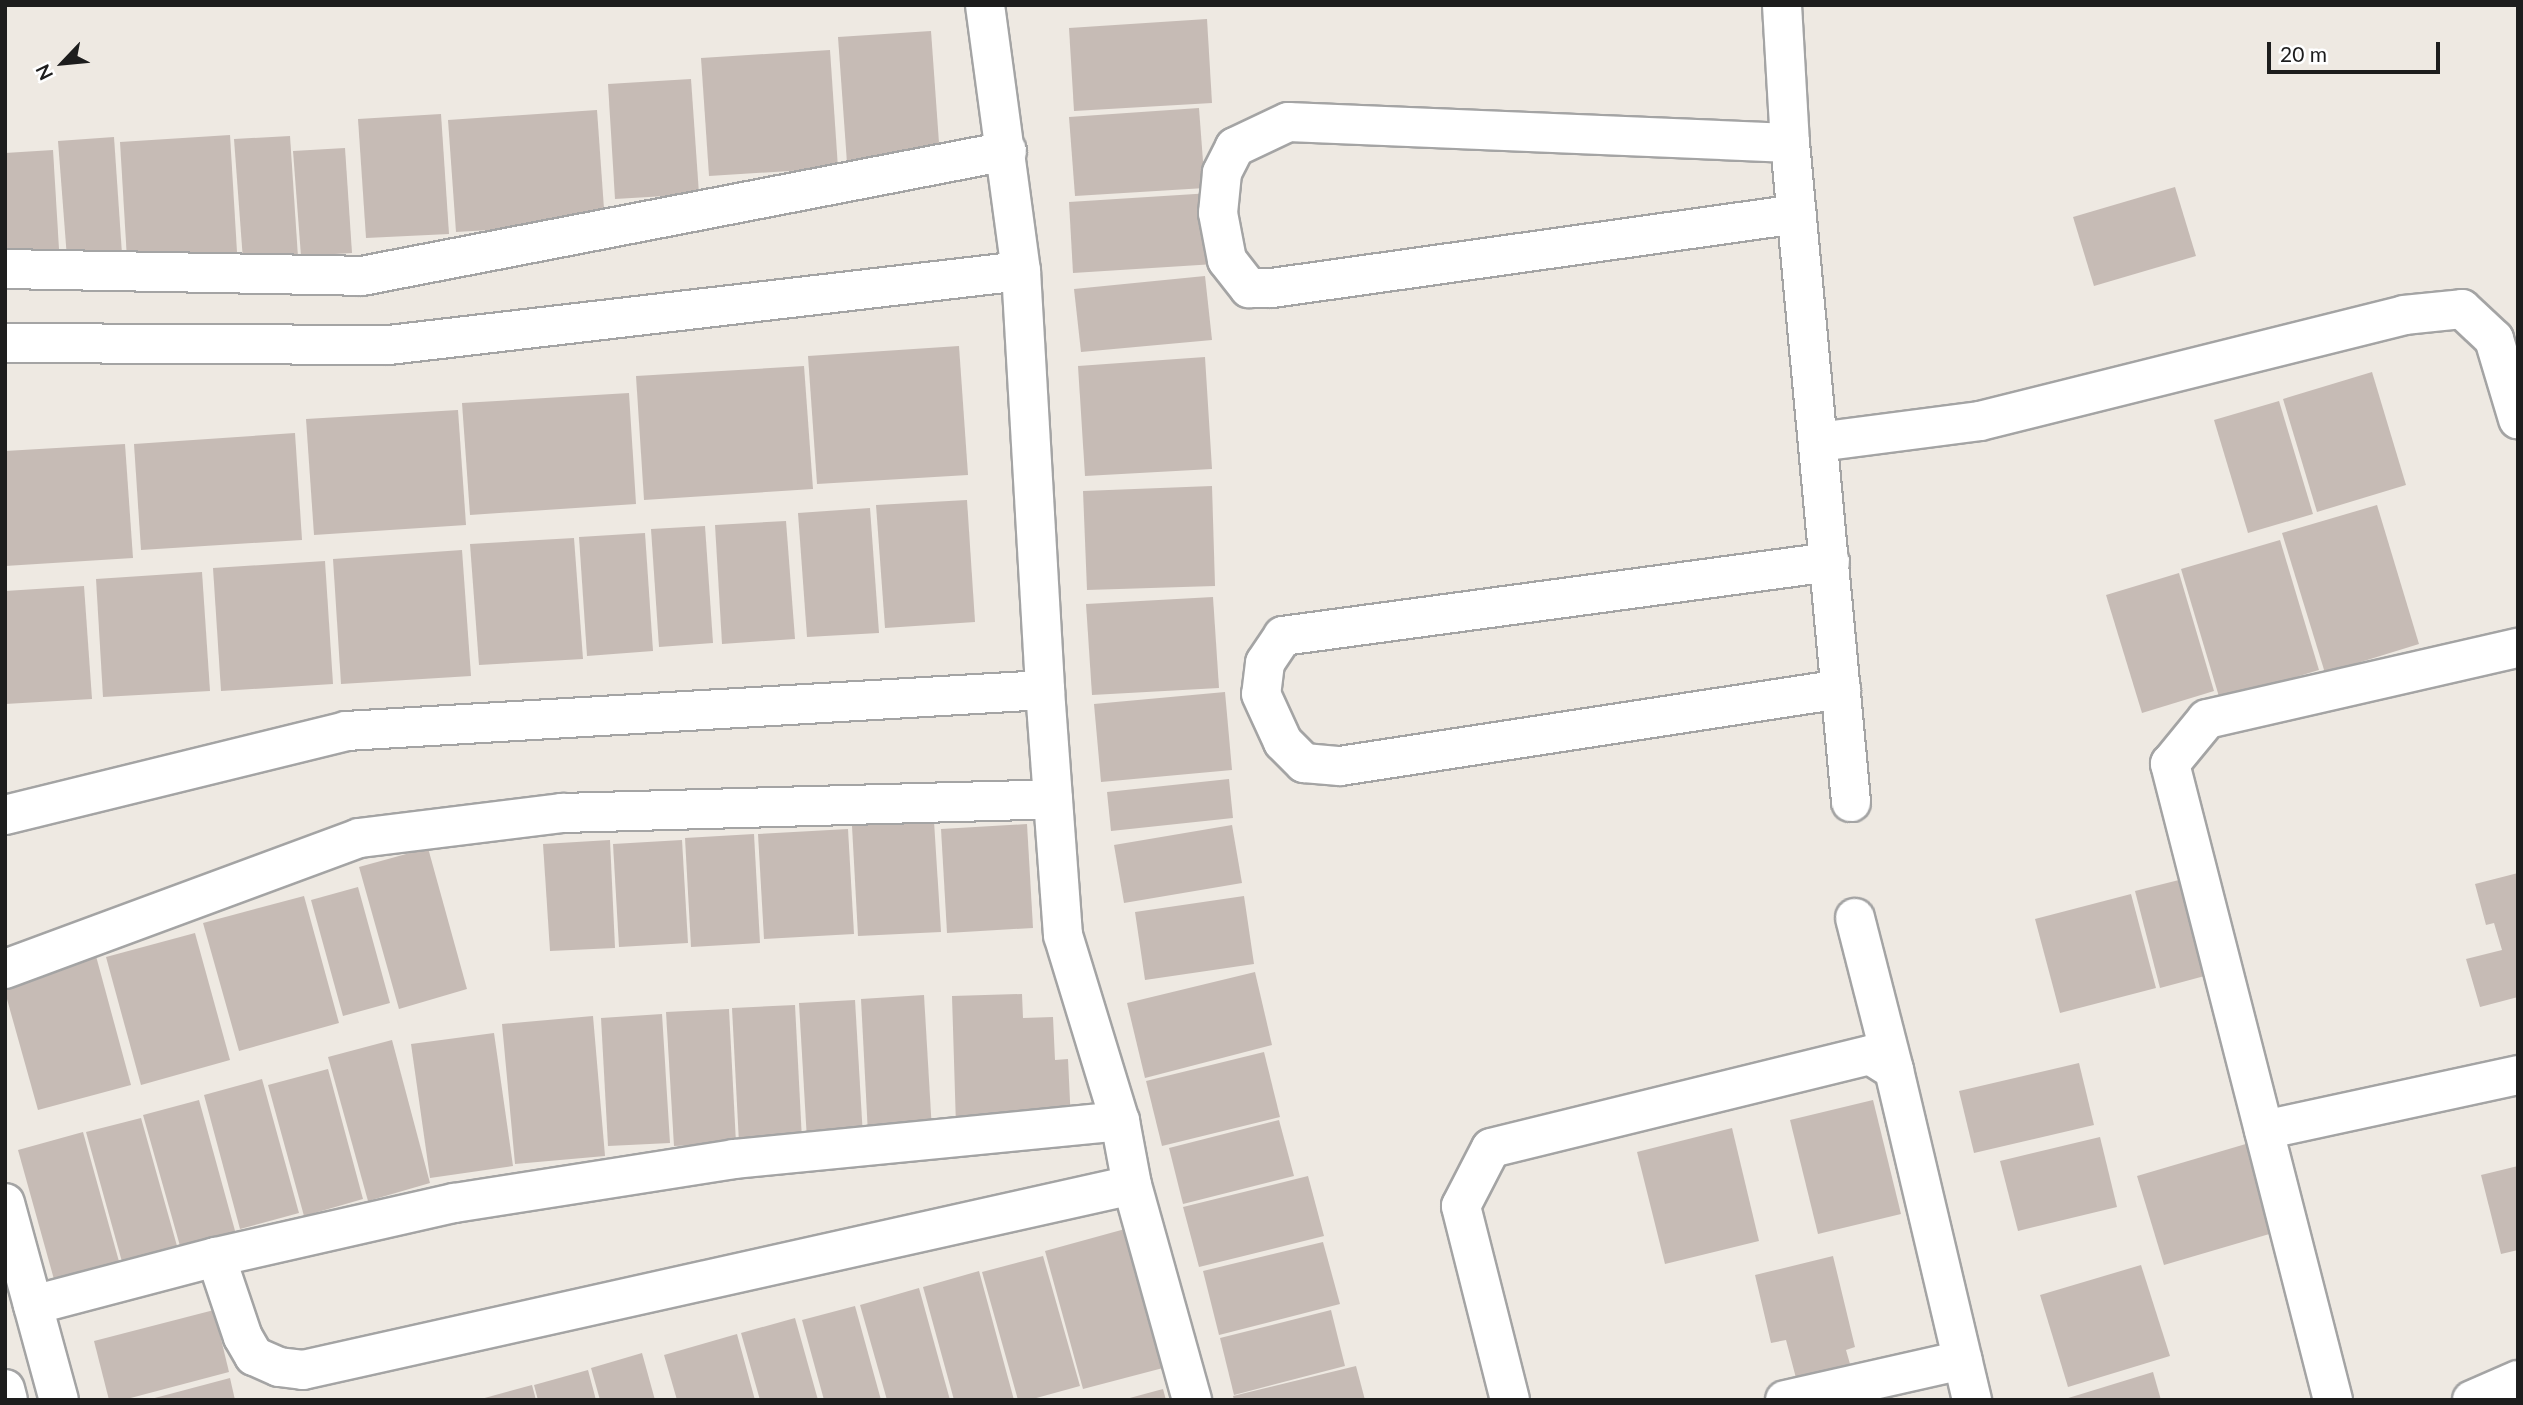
<!DOCTYPE html>
<style>
body{margin:0}
#map{position:relative;width:2523px;height:1405px;overflow:hidden;background:#eee9e2;font-family:Lato,sans-serif}
div>[style]{position:absolute}
[style*='--x']{left:calc(var(--x)*1px);top:calc(var(--y)*1px);width:calc(var(--w)*1px);rotate:calc(var(--a)*1deg)}
.building>*{inset:0;background:#c6bbb5}
.roads{filter:drop-shadow(2px 0 #a4a4a4) drop-shadow(-2px 0 #a4a4a4) drop-shadow(0 2px #a4a4a4) drop-shadow(0 -2px #a4a4a4)}
.minor>*{height:38px;margin:-19px;padding:0 19px;transform-origin:19px;border-radius:19px;background:#fff}
span{translate:-50% -50%;white-space:nowrap;text-align:center;line-height:1.15;-webkit-text-stroke:6px #fff;paint-order:stroke}
.frame{position:absolute;inset:0;border:7px solid #1d1d1d;pointer-events:none}
.north{position:absolute;left:28px;top:28px;width:70px;height:70px;-webkit-text-stroke:5px #fff;paint-order:stroke;rotate:244deg;font-size:19px;font-weight:700;line-height:28px;text-align:center;color:#1d1d1d}
.north::after{content:'';display:block;margin:auto;width:24px;height:32px;background:#1d1d1d;clip-path:polygon(50% 0,100% 100%,50% 72%,0 100%)}
.scale{position:absolute;left:2267px;top:42px;width:173px;height:32px;box-sizing:border-box;border:4px solid #1d1d1d;border-top:0;padding-left:9px;font-size:21px;line-height:24px;white-space:nowrap;color:#1d1d1d;-webkit-text-stroke:5px #fff;paint-order:stroke}
</style>
<div id="map">
<div class="building">
<div style="clip-path:polygon(1207px 19px,1212px 103px,1074px 111px,1069px 28px)"></div>
<div style="clip-path:polygon(931px 31px,940px 157px,847px 163px,838px 37px)"></div>
<div style="clip-path:polygon(830px 50px,838px 168px,709px 176px,701px 58px)"></div>
<div style="clip-path:polygon(691px 79px,699px 194px,615px 199px,608px 84px)"></div>
<div style="clip-path:polygon(1199px 108px,1205px 188px,1075px 196px,1069px 117px)"></div>
<div style="clip-path:polygon(597px 110px,605px 223px,456px 232px,448px 120px)"></div>
<div style="clip-path:polygon(441px 114px,449px 234px,366px 238px,358px 119px)"></div>
<div style="clip-path:polygon(230px 135px,237px 252px,127px 259px,120px 142px)"></div>
<div style="clip-path:polygon(290px 136px,298px 257px,243px 260px,234px 139px)"></div>
<div style="clip-path:polygon(114px 137px,122px 254px,67px 258px,58px 141px)"></div>
<div style="clip-path:polygon(345px 148px,352px 253px,301px 256px,293px 151px)"></div>
<div style="clip-path:polygon(53px 150px,59px 249px,5px 253px,5px 153px)"></div>
<div style="clip-path:polygon(2175px 187px,2196px 256px,2094px 286px,2073px 217px)"></div>
<div style="clip-path:polygon(1211px 193px,1215px 264px,1073px 273px,1069px 202px)"></div>
<div style="clip-path:polygon(1205px 276px,1212px 340px,1081px 352px,1074px 289px)"></div>
<div style="clip-path:polygon(959px 346px,968px 475px,817px 484px,808px 356px)"></div>
<div style="clip-path:polygon(1205px 357px,1212px 469px,1085px 476px,1078px 366px)"></div>
<div style="clip-path:polygon(804px 366px,813px 489px,644px 500px,636px 376px)"></div>
<div style="clip-path:polygon(2372px 372px,2406px 485px,2317px 512px,2283px 399px)"></div>
<div style="clip-path:polygon(629px 393px,636px 504px,470px 515px,462px 403px)"></div>
<div style="clip-path:polygon(2279px 401px,2313px 514px,2248px 533px,2214px 420px)"></div>
<div style="clip-path:polygon(458px 410px,466px 525px,314px 535px,306px 419px)"></div>
<div style="clip-path:polygon(295px 433px,302px 540px,141px 550px,134px 444px)"></div>
<div style="clip-path:polygon(125px 444px,133px 558px,5px 566px,5px 451px)"></div>
<div style="clip-path:polygon(1212px 486px,1215px 586px,1087px 590px,1083px 491px)"></div>
<div style="clip-path:polygon(967px 500px,975px 622px,885px 628px,876px 505px)"></div>
<div style="clip-path:polygon(2377px 505px,2419px 644px,2325px 673px,2282px 533px)"></div>
<div style="clip-path:polygon(870px 508px,879px 633px,807px 637px,798px 513px)"></div>
<div style="clip-path:polygon(786px 521px,795px 639px,722px 644px,715px 525px)"></div>
<div style="clip-path:polygon(705px 526px,713px 643px,659px 647px,651px 529px)"></div>
<div style="clip-path:polygon(645px 533px,653px 651px,587px 656px,579px 537px)"></div>
<div style="clip-path:polygon(574px 538px,583px 659px,479px 665px,470px 544px)"></div>
<div style="clip-path:polygon(2280px 540px,2319px 670px,2220px 700px,2181px 569px)"></div>
<div style="clip-path:polygon(462px 550px,471px 676px,341px 684px,333px 559px)"></div>
<div style="clip-path:polygon(325px 561px,333px 684px,221px 691px,213px 568px)"></div>
<div style="clip-path:polygon(202px 572px,210px 691px,103px 697px,96px 579px)"></div>
<div style="clip-path:polygon(2179px 573px,2214px 691px,2142px 713px,2106px 595px)"></div>
<div style="clip-path:polygon(84px 586px,92px 699px,5px 704px,5px 591px)"></div>
<div style="clip-path:polygon(1213px 597px,1219px 688px,1092px 695px,1086px 604px)"></div>
<div style="clip-path:polygon(1225px 692px,1232px 770px,1101px 782px,1094px 704px)"></div>
<div style="clip-path:polygon(1229px 779px,1233px 818px,1111px 831px,1107px 792px)"></div>
<div style="clip-path:polygon(934px 821px,941px 932px,858px 936px,852px 826px)"></div>
<div style="clip-path:polygon(1027px 824px,1033px 928px,947px 933px,941px 829px)"></div>
<div style="clip-path:polygon(1232px 825px,1242px 883px,1124px 903px,1114px 845px)"></div>
<div style="clip-path:polygon(848px 829px,854px 934px,764px 939px,758px 834px)"></div>
<div style="clip-path:polygon(754px 834px,760px 943px,691px 947px,685px 838px)"></div>
<div style="clip-path:polygon(610px 840px,615px 948px,550px 951px,543px 844px)"></div>
<div style="clip-path:polygon(682px 840px,688px 943px,619px 947px,613px 844px)"></div>
<div style="clip-path:polygon(428px 848px,467px 989px,399px 1009px,359px 867px)"></div>
<div style="clip-path:polygon(2518px 873px,2518px 997px,2480px 1007px,2466px 959px,2502px 950px,2494px 923px,2486px 925px,2475px 884px)"></div>
<div style="clip-path:polygon(2187px 878px,2212px 974px,2160px 988px,2135px 891px)"></div>
<div style="clip-path:polygon(358px 887px,390px 1003px,343px 1016px,311px 900px)"></div>
<div style="clip-path:polygon(2131px 894px,2156px 988px,2060px 1013px,2035px 919px)"></div>
<div style="clip-path:polygon(304px 896px,339px 1023px,239px 1051px,203px 923px)"></div>
<div style="clip-path:polygon(1244px 896px,1254px 964px,1145px 980px,1135px 912px)"></div>
<div style="clip-path:polygon(195px 933px,230px 1060px,141px 1085px,106px 957px)"></div>
<div style="clip-path:polygon(96px 956px,131px 1085px,38px 1110px,5px 992px,5px 981px)"></div>
<div style="clip-path:polygon(1255px 972px,1272px 1045px,1145px 1078px,1127px 1003px)"></div>
<div style="clip-path:polygon(1022px 994px,1023px 1018px,1053px 1017px,1055px 1060px,1068px 1059px,1071px 1122px,956px 1126px,952px 996px)"></div>
<div style="clip-path:polygon(924px 995px,932px 1131px,868px 1134px,861px 999px)"></div>
<div style="clip-path:polygon(855px 1000px,863px 1137px,807px 1140px,799px 1003px)"></div>
<div style="clip-path:polygon(795px 1005px,802px 1140px,739px 1143px,732px 1008px)"></div>
<div style="clip-path:polygon(729px 1009px,736px 1143px,674px 1146px,666px 1012px)"></div>
<div style="clip-path:polygon(662px 1014px,670px 1143px,608px 1146px,601px 1018px)"></div>
<div style="clip-path:polygon(593px 1016px,605px 1156px,515px 1164px,502px 1024px)"></div>
<div style="clip-path:polygon(494px 1033px,513px 1166px,430px 1178px,411px 1044px)"></div>
<div style="clip-path:polygon(392px 1040px,430px 1183px,368px 1201px,328px 1057px)"></div>
<div style="clip-path:polygon(1264px 1052px,1280px 1117px,1162px 1146px,1146px 1081px)"></div>
<div style="clip-path:polygon(2079px 1063px,2094px 1125px,1974px 1153px,1959px 1091px)"></div>
<div style="clip-path:polygon(328px 1069px,363px 1199px,304px 1216px,268px 1085px)"></div>
<div style="clip-path:polygon(262px 1079px,299px 1213px,240px 1229px,204px 1095px)"></div>
<div style="clip-path:polygon(199px 1100px,237px 1238px,182px 1253px,143px 1115px)"></div>
<div style="clip-path:polygon(1873px 1100px,1901px 1214px,1818px 1234px,1790px 1120px)"></div>
<div style="clip-path:polygon(141px 1118px,179px 1253px,124px 1269px,86px 1132px)"></div>
<div style="clip-path:polygon(1279px 1120px,1294px 1176px,1183px 1204px,1169px 1148px)"></div>
<div style="clip-path:polygon(1732px 1128px,1759px 1241px,1665px 1264px,1637px 1152px)"></div>
<div style="clip-path:polygon(83px 1132px,120px 1265px,55px 1283px,18px 1150px)"></div>
<div style="clip-path:polygon(2100px 1137px,2117px 1207px,2018px 1231px,2000px 1161px)"></div>
<div style="clip-path:polygon(2256px 1141px,2283px 1230px,2164px 1265px,2137px 1176px)"></div>
<div style="clip-path:polygon(2518px 1166px,2518px 1250px,2501px 1254px,2481px 1175px)"></div>
<div style="clip-path:polygon(1308px 1176px,1324px 1236px,1199px 1267px,1183px 1207px)"></div>
<div style="clip-path:polygon(1125px 1229px,1163px 1368px,1083px 1389px,1045px 1251px)"></div>
<div style="clip-path:polygon(1323px 1242px,1340px 1304px,1219px 1335px,1203px 1271px)"></div>
<div style="clip-path:polygon(1043px 1256px,1080px 1386px,1029px 1400px,1018px 1400px,982px 1272px)"></div>
<div style="clip-path:polygon(1833px 1256px,1855px 1347px,1846px 1350px,1850px 1364px,1796px 1378px,1786px 1340px,1771px 1343px,1755px 1275px)"></div>
<div style="clip-path:polygon(2141px 1265px,2170px 1356px,2068px 1387px,2040px 1295px)"></div>
<div style="clip-path:polygon(979px 1271px,1014px 1400px,954px 1400px,923px 1287px)"></div>
<div style="clip-path:polygon(919px 1288px,950px 1400px,887px 1400px,860px 1305px)"></div>
<div style="clip-path:polygon(855px 1306px,881px 1400px,824px 1400px,802px 1320px)"></div>
<div style="clip-path:polygon(214px 1310px,229px 1372px,123px 1400px,109px 1400px,94px 1341px)"></div>
<div style="clip-path:polygon(1331px 1310px,1345px 1366px,1234px 1395px,1220px 1338px)"></div>
<div style="clip-path:polygon(795px 1318px,818px 1400px,760px 1400px,741px 1333px)"></div>
<div style="clip-path:polygon(737px 1334px,755px 1400px,677px 1400px,664px 1355px)"></div>
<div style="clip-path:polygon(642px 1353px,655px 1400px,600px 1400px,591px 1368px)"></div>
<div style="clip-path:polygon(1356px 1366px,1365px 1400px,1234px 1400px,1233px 1396px)"></div>
<div style="clip-path:polygon(588px 1370px,596px 1400px,538px 1400px,534px 1385px)"></div>
<div style="clip-path:polygon(2153px 1372px,2161px 1400px,2065px 1400px,2065px 1399px)"></div>
<div style="clip-path:polygon(230px 1378px,235px 1400px,151px 1400px,151px 1399px)"></div>
<div style="clip-path:polygon(532px 1385px,536px 1400px,481px 1400px,481px 1399px)"></div>
<div style="clip-path:polygon(1163px 1389px,1166px 1400px,1126px 1400px,1126px 1399px)"></div>
</div>
<div class="roads">
<div class="minor">
<div style="--x:985;--y:5;--w:268;--a:82.3"></div>
<div style="--x:1021;--y:271;--w:420;--a:86.7"></div>
<div style="--x:1045;--y:690;--w:246;--a:85.8"></div>
<div style="--x:1063;--y:935;--w:195;--a:73"></div>
<div style="--x:1120;--y:1121;--w:65;--a:79.4"></div>
<div style="--x:1132;--y:1185;--w:223;--a:74.4"></div>
<div style="--x:1782;--y:5;--w:138;--a:86.7"></div>
<div style="--x:1790;--y:143;--w:662;--a:84.71"></div>
<div style="--x:1790;--y:143;--w:502;--a:-177.6"></div>
<div style="--x:1288;--y:122;--w:59;--a:154.7"></div>
<div style="--x:1235;--y:147;--w:29;--a:117"></div>
<div style="--x:1222;--y:173;--w:40;--a:95.7"></div>
<div style="--x:1218;--y:213;--w:48;--a:79.2"></div>
<div style="--x:1227;--y:260;--w:36;--a:52"></div>
<div style="--x:1249;--y:288;--w:23;--a:0"></div>
<div style="--x:1272;--y:288;--w:530;--a:-8.02"></div>
<div style="--x:5;--y:269;--w:357;--a:1.1"></div>
<div style="--x:362;--y:276;--w:657;--a:-10.97"></div>
<div style="--x:5;--y:343;--w:384;--a:0.3"></div>
<div style="--x:389;--y:345;--w:636;--a:-6.68"></div>
<div style="--x:1819;--y:442;--w:162;--a:-7.4"></div>
<div style="--x:1980;--y:421;--w:437;--a:-14"></div>
<div style="--x:2404;--y:315;--w:58;--a:-5.9"></div>
<div style="--x:2462;--y:309;--w:44;--a:43.2"></div>
<div style="--x:2494;--y:339;--w:84;--a:73.3"></div>
<div style="--x:1830;--y:562;--w:552;--a:172.3"></div>
<div style="--x:1283;--y:636;--w:32;--a:124"></div>
<div style="--x:1265;--y:663;--w:31;--a:97"></div>
<div style="--x:1261;--y:694;--w:53;--a:65.4"></div>
<div style="--x:1283;--y:742;--w:30;--a:45"></div>
<div style="--x:1304;--y:763;--w:36;--a:5"></div>
<div style="--x:1340;--y:766;--w:507;--a:-8.74"></div>
<div style="--x:5;--y:815;--w:351;--a:-13.8"></div>
<div style="--x:346;--y:731;--w:700;--a:-3.36"></div>
<div style="--x:1855;--y:918;--w:157;--a:75.6"></div>
<div style="--x:5;--y:969;--w:377;--a:-20.3"></div>
<div style="--x:359;--y:838;--w:205;--a:-7"></div>
<div style="--x:562;--y:813;--w:491;--a:-1.6"></div>
<div style="--x:2264;--y:1130;--w:260;--a:-12.2"></div>
<div style="--x:5;--y:1203;--w:204;--a:74.7"></div>
<div style="--x:216;--y:1257;--w:84;--a:71.4"></div>
<div style="--x:243;--y:1337;--w:22;--a:60"></div>
<div style="--x:254;--y:1356;--w:27;--a:24"></div>
<div style="--x:279;--y:1367;--w:24;--a:7"></div>
<div style="--x:303;--y:1370;--w:849;--a:-12.58"></div>
<div style="--x:33;--y:1305;--w:189;--a:-14.7"></div>
<div style="--x:216;--y:1257;--w:244;--a:-12.8"></div>
<div style="--x:454;--y:1203;--w:283;--a:-8.9"></div>
<div style="--x:734;--y:1159;--w:388;--a:-5.6"></div>
<div style="--x:5;--y:1389;--w:11;--a:75"></div>
<div style="--x:1510;--y:1400;--w:200;--a:-104.2"></div>
<div style="--x:1461;--y:1206;--w:65;--a:-62.7"></div>
<div style="--x:1491;--y:1148;--w:390;--a:-13.8"></div>
<div style="--x:1870;--y:1055;--w:28;--a:32"></div>
<div style="--x:1894;--y:1070;--w:339;--a:76.7"></div>
<div style="--x:1785;--y:1400;--w:182;--a:-12.7"></div>
<div style="--x:2333;--y:1400;--w:657;--a:-104.37"></div>
<div style="--x:2170;--y:764;--w:58;--a:-50.6"></div>
<div style="--x:2207;--y:719;--w:319;--a:-12.9"></div>
<div style="--x:2472;--y:1400;--w:50;--a:-23.5"></div>
</div>
</div>
<div class="frame"></div>
<div class="north">N</div>
<div class="scale">20 m</div>
</div>
